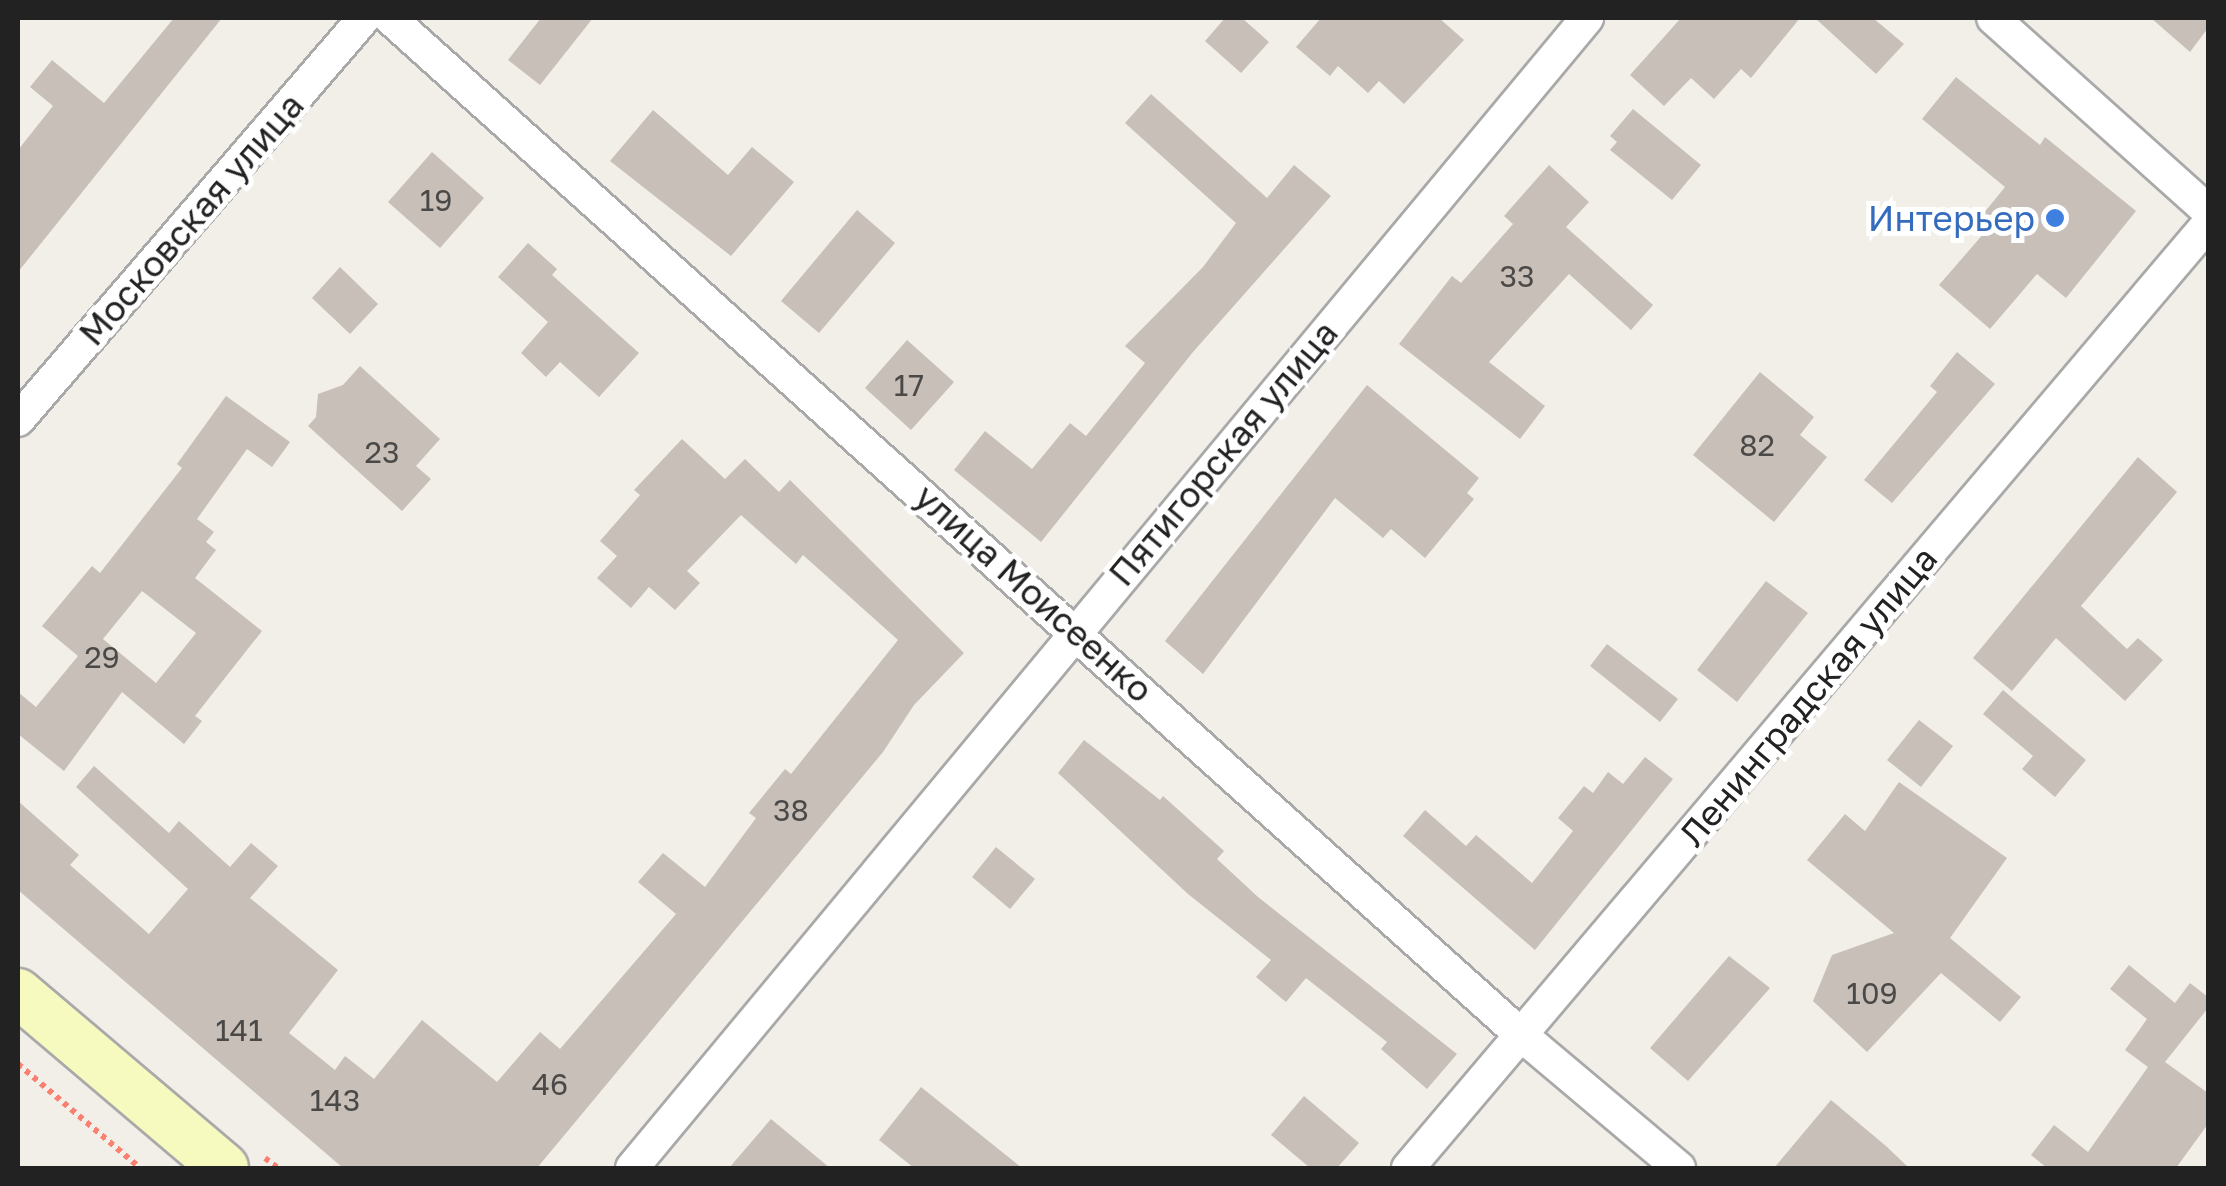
<!DOCTYPE html>
<meta charset="utf-8">
<style>
body{margin:0}
#map{position:relative;width:2226px;height:1186px;overflow:hidden;background:#f2efe9;font-family:"Golos Text",sans-serif}
div>[style]{position:absolute}
[style*='--x']{left:calc(var(--x)*1px);top:calc(var(--y)*1px);width:calc(var(--w)*1px);rotate:calc(var(--a)*1deg)}
.building>*{inset:0;background:#c7bfb8}
.path>*{height:6px;margin-top:-3px;transform-origin:0;background:repeating-linear-gradient(90deg,#fa8072 0 5px,transparent 0 10px)}
.roads{filter:drop-shadow(2px 0 #a9a9a9) drop-shadow(-2px 0 #a9a9a9) drop-shadow(0 2px #a9a9a9) drop-shadow(0 -2px #a9a9a9)}
.street>*{height:32px;margin:-16px;padding:0 16px;transform-origin:16px;border-radius:16px;background:#fff}
.secondary>*{height:48px;margin:-24px;padding:0 24px;transform-origin:24px;border-radius:24px;background:#f7fabf}
.dots>*{width:28px;height:28px;translate:-50% -50%;box-sizing:border-box;border:5px solid #fff;border-radius:50%}
span{translate:-50% -50%;white-space:nowrap;text-align:center;line-height:1.15;-webkit-text-stroke:10px #fff;paint-order:stroke}
.number-label{font-size:30px;color:#4b4948}
.number-label span{-webkit-text-stroke-width:0}
.shop-label{font-size:35px;color:#366cbe}
.right{translate:-100% -50%;text-align:right}
.street-label{font-size:35px;color:#222}
.frame{position:absolute;inset:0;border:20px solid #222;pointer-events:none}
</style>
<div id="map">
<div class="building">
<div style="clip-path:polygon(174px 18px,222px 18px,18px 272px,18px 150px,53px 106px,30px 87px,52px 60px,104px 103px)"></div>
<div style="clip-path:polygon(541px 18px,593px 18px,540px 85px,508px 60px)"></div>
<div style="clip-path:polygon(1225px 18px,1242px 18px,1269px 42px,1241px 73px,1205px 41px)"></div>
<div style="clip-path:polygon(1321px 18px,1439px 18px,1464px 40px,1404px 104px,1379px 81px,1368px 93px,1338px 66px,1330px 76px,1296px 47px)"></div>
<div style="clip-path:polygon(1681px 18px,1800px 18px,1751px 78px,1741px 69px,1714px 99px,1691px 78px,1664px 106px,1630px 75px)"></div>
<div style="clip-path:polygon(1815px 18px,1873px 18px,1904px 44px,1876px 74px)"></div>
<div style="clip-path:polygon(2151px 18px,2208px 18px,2208px 28px,2190px 52px)"></div>
<div style="clip-path:polygon(1956px 77px,2040px 145px,2045px 137px,2136px 211px,2066px 298px,2037px 274px,1990px 329px,1939px 285px,1985px 232px,1975px 224px,2005px 187px,1922px 119px)"></div>
<div style="clip-path:polygon(1151px 94px,1267px 198px,1294px 165px,1331px 196px,1193px 352px,1041px 542px,954px 470px,985px 431px,1032px 469px,1070px 423px,1086px 436px,1145px 363px,1125px 346px,1203px 267px,1236px 223px,1125px 123px)"></div>
<div style="clip-path:polygon(1633px 109px,1701px 165px,1672px 200px,1610px 150px,1617px 142px,1610px 136px)"></div>
<div style="clip-path:polygon(653px 110px,728px 175px,752px 147px,794px 182px,731px 256px,610px 161px)"></div>
<div style="clip-path:polygon(432px 152px,484px 198px,440px 248px,388px 202px)"></div>
<div style="clip-path:polygon(1549px 165px,1589px 202px,1566px 227px,1653px 305px,1631px 330px,1569px 274px,1489px 362px,1545px 406px,1520px 439px,1399px 344px,1452px 276px,1461px 283px,1513px 224px,1504px 216px)"></div>
<div style="clip-path:polygon(857px 210px,895px 243px,819px 333px,781px 301px)"></div>
<div style="clip-path:polygon(528px 243px,557px 269px,552px 275px,639px 353px,599px 397px,560px 362px,546px 377px,521px 353px,548px 322px,498px 277px)"></div>
<div style="clip-path:polygon(340px 267px,378px 304px,350px 334px,312px 298px)"></div>
<div style="clip-path:polygon(907px 340px,954px 382px,911px 430px,865px 388px)"></div>
<div style="clip-path:polygon(1957px 352px,1995px 384px,1892px 503px,1864px 480px,1937px 392px,1930px 386px)"></div>
<div style="clip-path:polygon(360px 366px,440px 439px,416px 466px,431px 479px,402px 511px,308px 426px,316px 417px,318px 394px,343px 385px)"></div>
<div style="clip-path:polygon(1760px 372px,1814px 417px,1800px 435px,1827px 457px,1774px 522px,1693px 455px)"></div>
<div style="clip-path:polygon(1367px 385px,1479px 478px,1467px 493px,1474px 499px,1425px 558px,1391px 529px,1383px 538px,1335px 498px,1203px 674px,1165px 641px)"></div>
<div style="clip-path:polygon(evenodd,226px 396px,290px 442px,272px 467px,247px 449px,197px 519px,214px 532px,206px 542px,216px 550px,195px 578px,262px 631px,195px 716px,202px 721px,184px 744px,122px 692px,64px 771px,18px 734px,18px 692px,36px 707px,78px 656px,42px 626px,92px 566px,100px 573px,182px 468px,177px 464px,226px 396px,142px 591px,196px 633px,156px 683px,103px 639px,142px 591px)"></div>
<div style="clip-path:polygon(682px 439px,725px 479px,745px 459px,779px 492px,790px 480px,964px 653px,914px 705px,883px 752px,537px 1168px,343px 1168px,18px 890px,18px 801px,79px 855px,70px 865px,149px 934px,188px 889px,76px 787px,94px 766px,169px 833px,179px 821px,230px 867px,251px 843px,278px 866px,250px 898px,338px 970px,289px 1033px,335px 1070px,345px 1056px,374px 1079px,422px 1020px,497px 1082px,540px 1032px,560px 1049px,676px 914px,638px 882px,663px 853px,705px 887px,756px 818px,749px 813px,785px 769px,791px 774px,898px 640px,803px 555px,796px 564px,741px 515px,687px 571px,700px 583px,675px 610px,649px 587px,631px 608px,597px 578px,617px 556px,600px 541px,640px 495px,634px 490px)"></div>
<div style="clip-path:polygon(2138px 457px,2177px 492px,2081px 606px,2127px 649px,2138px 638px,2163px 660px,2125px 701px,2056px 638px,2012px 691px,1973px 658px)"></div>
<div style="clip-path:polygon(1766px 581px,1808px 613px,1737px 702px,1697px 670px)"></div>
<div style="clip-path:polygon(1607px 644px,1678px 699px,1660px 722px,1590px 666px)"></div>
<div style="clip-path:polygon(2003px 690px,2086px 760px,2055px 797px,2022px 769px,2033px 756px,1983px 714px)"></div>
<div style="clip-path:polygon(1919px 720px,1953px 746px,1921px 787px,1887px 760px)"></div>
<div style="clip-path:polygon(1084px 740px,1160px 800px,1163px 796px,1224px 851px,1217px 859px,1258px 897px,1457px 1054px,1427px 1089px,1381px 1049px,1387px 1042px,1306px 978px,1286px 1002px,1256px 977px,1271px 960px,1188px 894px,1058px 773px)"></div>
<div style="clip-path:polygon(1645px 757px,1673px 779px,1535px 950px,1403px 836px,1425px 810px,1466px 846px,1476px 835px,1532px 883px,1573px 831px,1558px 818px,1584px 786px,1593px 793px,1608px 772px,1623px 784px)"></div>
<div style="clip-path:polygon(1899px 782px,2007px 858px,1950px 938px,2021px 997px,2000px 1022px,1941px 973px,1867px 1052px,1813px 1001px,1832px 955px,1894px 933px,1807px 860px,1845px 814px,1865px 831px)"></div>
<div style="clip-path:polygon(996px 847px,1035px 879px,1010px 909px,972px 877px)"></div>
<div style="clip-path:polygon(1729px 956px,1770px 988px,1688px 1081px,1650px 1048px)"></div>
<div style="clip-path:polygon(2129px 965px,2175px 1003px,2190px 983px,2208px 997px,2208px 1008px,2165px 1062px,2208px 1093px,2208px 1124px,2176px 1168px,2047px 1168px,2031px 1155px,2054px 1125px,2088px 1152px,2148px 1067px,2125px 1050px,2147px 1019px,2110px 989px)"></div>
<div style="clip-path:polygon(921px 1087px,1022px 1168px,914px 1168px,879px 1140px)"></div>
<div style="clip-path:polygon(1304px 1096px,1359px 1143px,1337px 1168px,1310px 1168px,1271px 1135px)"></div>
<div style="clip-path:polygon(1831px 1100px,1886px 1146px,1909px 1168px,1774px 1168px)"></div>
<div style="clip-path:polygon(771px 1119px,830px 1168px,729px 1168px)"></div>
</div>
<div class="path">
<div style="--x:18;--y:1064;--w:160;--a:40.4"></div>
<div style="--x:265;--y:1158;--w:16;--a:38"></div>
</div>
<div class="roads">
<div class="street">
<div style="--x:390;--y:18;--w:1520;--a:41.96"></div>
<div style="--x:1520;--y:1034;--w:208;--a:40.1"></div>
<div style="--x:1993;--y:18;--w:289;--a:41.9"></div>
<div style="--x:18;--y:420;--w:530;--a:-49.28"></div>
<div style="--x:632;--y:1168;--w:1495;--a:-50.29"></div>
<div style="--x:1408;--y:1168;--w:1237;--a:-49.72"></div>
</div>
<div class="secondary">
<div style="--x:18;--y:993;--w:270;--a:40.3"></div>
</div>
</div>
<div class="dots">
<div style="left:2055px;top:218px;background:#3f7fe0"></div>
</div>
<div class="number-label">
<span style="left:436px;top:200px">19</span>
<span style="left:1517px;top:276px">33</span>
<span style="left:909px;top:385px">17</span>
<span style="left:1757px;top:445px">82</span>
<span style="left:382px;top:452px">23</span>
<span style="left:102px;top:657px">29</span>
<span style="left:791px;top:810px">38</span>
<span style="left:1872px;top:993px">109</span>
<span style="left:239px;top:1030px">141</span>
<span style="left:550px;top:1084px">46</span>
<span style="left:335px;top:1100px">143</span>
</div>
<div class="shop-label">
<span class="right" style="left:2035px;top:218px">Интерьер</span>
</div>
<div class="street-label">
<span style="left:191px;top:219px;rotate:-49deg">Московская улица</span>
<span style="left:1223px;top:453px;rotate:-50deg">Пятигорская улица</span>
<span style="left:1034px;top:593px;rotate:42deg">улица Моисеенко</span>
<span style="left:1808px;top:696px;rotate:-50deg">Ленинградская улица</span>
</div>
<div class="frame"></div>
</div>
